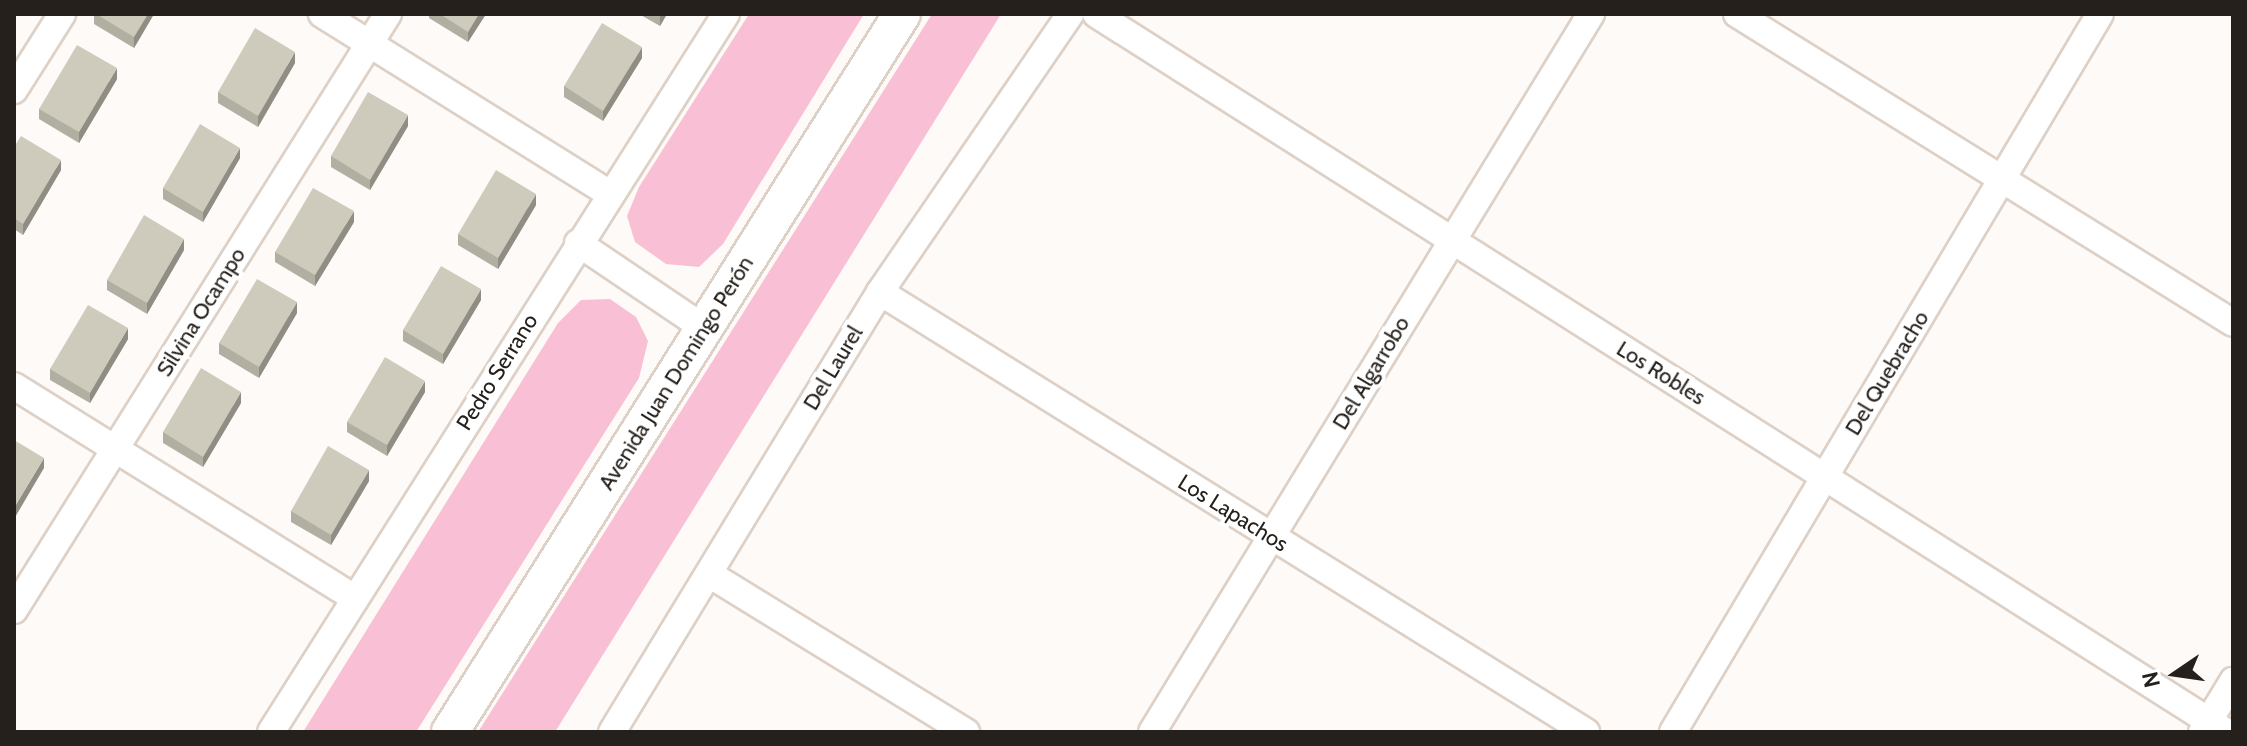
<!DOCTYPE html>
<meta charset="utf-8">
<style>
body{margin:0}
#map{position:relative;width:2247px;height:746px;overflow:hidden;background:#fdfaf8;font-family:Cabin,sans-serif}
div>[style]{position:absolute}
[style*='--x']{left:calc(var(--x)*1px);top:calc(var(--y)*1px);width:calc(var(--w)*1px);rotate:calc(var(--a)*1deg)}
.green>*{inset:0;background:#f9bfd4}
.roads{filter:drop-shadow(2px 0 #ddd0c6) drop-shadow(-2px 0 #ddd0c6) drop-shadow(0 2px #ddd0c6) drop-shadow(0 -2px #ddd0c6)}
.minor>*{height:26px;margin:-13px;padding:0 13px;transform-origin:13px;border-radius:13px;background:#fff}
.secondary>*{height:36px;margin:-18px;padding:0 18px;transform-origin:18px;border-radius:18px;background:#fff}
.wall>*{inset:0;background:#b1afa2}
.shaded-wall>*{inset:0;background:#908e84}
.building>*{inset:0;background:#cecbbc}
span{translate:-50% -50%;white-space:nowrap;text-align:center;line-height:1.15;-webkit-text-stroke:8px #fff;paint-order:stroke}
.street-label{font-size:22px;color:#25201c}
.frame{position:absolute;inset:0;border:16px solid #25201c;pointer-events:none}
.north{position:absolute;left:2135px;top:634px;width:80px;height:80px;-webkit-text-stroke:6px #fff;paint-order:stroke;rotate:257deg;font-size:22px;font-weight:700;line-height:32px;text-align:center;color:#25201c}
.north::after{content:'';display:block;margin:auto;width:28px;height:36px;background:#25201c;clip-path:polygon(50% 0,100% 100%,50% 72%,0 100%)}
</style>
<div id="map">
<div class="green">
<div style="clip-path:polygon(749px 14px,864px 14px,723px 244px,699px 267px,666px 264px,635px 242px,627px 216px,639px 187px)"></div>
<div style="clip-path:polygon(932px 14px,1001px 14px,555px 732px,478px 732px)"></div>
<div style="clip-path:polygon(610px 299px,636px 317px,648px 341px,639px 378px,416px 732px,303px 732px,558px 323px,581px 300px)"></div>
</div>
<div class="roads">
<div class="minor">
<div style="--x:322;--y:14;--w:338;--a:32"></div>
<div style="--x:1096;--y:14;--w:1339;--a:32.43"></div>
<div style="--x:1737;--y:14;--w:584;--a:31.92"></div>
<div style="--x:14;--y:90;--w:90;--a:-57.7"></div>
<div style="--x:578;--y:243;--w:152;--a:34"></div>
<div style="--x:880;--y:292;--w:832;--a:31.93"></div>
<div style="--x:14;--y:386;--w:402;--a:31.9"></div>
<div style="--x:709;--y:574;--w:302;--a:31.6"></div>
<div style="--x:14;--y:610;--w:704;--a:-57.89"></div>
<div style="--x:271;--y:732;--w:850;--a:-57.64"></div>
<div style="--x:612;--y:732;--w:515;--a:-58.65"></div>
<div style="--x:880;--y:292;--w:337;--a:-55.6"></div>
<div style="--x:1152;--y:732;--w:842;--a:-58.56"></div>
<div style="--x:1673;--y:732;--w:835;--a:-59.26"></div>
<div style="--x:2202;--y:732;--w:60;--a:-58.7"></div>
</div>
<div class="secondary">
<div style="--x:450;--y:732;--w:848;--a:-57.81"></div>
</div>
</div>
<div class="wall">
<div style="clip-path:polygon(94px 14px,154px 14px,134px 48px,94px 24px)"></div>
<div style="clip-path:polygon(429px 14px,486px 14px,468px 42px,429px 18px)"></div>
<div style="clip-path:polygon(639px 14px,667px 14px,660px 26px)"></div>
<div style="clip-path:polygon(642px 58px,603px 121px,564px 97px,564px 86px)"></div>
<div style="clip-path:polygon(295px 63px,258px 127px,218px 103px,218px 92px)"></div>
<div style="clip-path:polygon(117px 79px,79px 143px,39px 119px,39px 109px)"></div>
<div style="clip-path:polygon(408px 126px,370px 190px,331px 167px,331px 156px)"></div>
<div style="clip-path:polygon(14px 147px,61px 170px,23px 235px,14px 229px)"></div>
<div style="clip-path:polygon(240px 158px,203px 222px,163px 199px,163px 188px)"></div>
<div style="clip-path:polygon(536px 205px,498px 269px,458px 245px,458px 234px)"></div>
<div style="clip-path:polygon(354px 222px,315px 286px,275px 262px,275px 252px)"></div>
<div style="clip-path:polygon(184px 250px,147px 314px,107px 290px,107px 280px)"></div>
<div style="clip-path:polygon(481px 300px,443px 364px,403px 341px,403px 330px)"></div>
<div style="clip-path:polygon(297px 313px,259px 378px,219px 354px,219px 343px)"></div>
<div style="clip-path:polygon(128px 339px,90px 403px,50px 380px,50px 369px)"></div>
<div style="clip-path:polygon(425px 392px,387px 456px,347px 432px,347px 422px)"></div>
<div style="clip-path:polygon(241px 403px,203px 467px,163px 443px,163px 432px)"></div>
<div style="clip-path:polygon(369px 481px,331px 545px,291px 522px,291px 511px)"></div>
</div>
<div class="shaded-wall">
<div style="clip-path:polygon(148px 14px,154px 14px,134px 48px,134px 37px)"></div>
<div style="clip-path:polygon(479px 14px,486px 14px,468px 42px,468px 32px)"></div>
<div style="clip-path:polygon(661px 14px,667px 14px,660px 26px,660px 16px)"></div>
<div style="clip-path:polygon(642px 47px,642px 58px,603px 121px,603px 111px)"></div>
<div style="clip-path:polygon(295px 52px,295px 63px,258px 127px,258px 116px)"></div>
<div style="clip-path:polygon(117px 68px,117px 79px,79px 143px,79px 132px)"></div>
<div style="clip-path:polygon(408px 115px,408px 126px,370px 190px,370px 180px)"></div>
<div style="clip-path:polygon(240px 148px,240px 158px,203px 222px,203px 212px)"></div>
<div style="clip-path:polygon(61px 160px,61px 170px,23px 235px,23px 224px)"></div>
<div style="clip-path:polygon(536px 194px,536px 205px,498px 269px,498px 258px)"></div>
<div style="clip-path:polygon(354px 211px,354px 222px,315px 286px,315px 275px)"></div>
<div style="clip-path:polygon(184px 239px,184px 250px,147px 314px,147px 303px)"></div>
<div style="clip-path:polygon(481px 289px,481px 300px,443px 364px,443px 354px)"></div>
<div style="clip-path:polygon(297px 302px,297px 313px,259px 378px,259px 367px)"></div>
<div style="clip-path:polygon(128px 328px,128px 339px,90px 403px,90px 393px)"></div>
<div style="clip-path:polygon(425px 381px,425px 392px,387px 456px,387px 445px)"></div>
<div style="clip-path:polygon(241px 392px,241px 403px,203px 467px,203px 457px)"></div>
<div style="clip-path:polygon(44px 458px,44px 468px,14px 519px,14px 508px)"></div>
<div style="clip-path:polygon(369px 470px,369px 481px,331px 545px,331px 535px)"></div>
</div>
<div class="building">
<div style="clip-path:polygon(96px 14px,148px 14px,134px 37px)"></div>
<div style="clip-path:polygon(440px 14px,479px 14px,468px 32px)"></div>
<div style="clip-path:polygon(602px 23px,642px 47px,603px 111px,564px 86px)"></div>
<div style="clip-path:polygon(255px 28px,295px 52px,258px 116px,218px 92px)"></div>
<div style="clip-path:polygon(77px 45px,117px 68px,79px 132px,39px 109px)"></div>
<div style="clip-path:polygon(368px 92px,408px 115px,370px 180px,331px 156px)"></div>
<div style="clip-path:polygon(200px 124px,240px 148px,203px 212px,163px 188px)"></div>
<div style="clip-path:polygon(21px 136px,61px 160px,23px 224px,14px 218px,14px 147px)"></div>
<div style="clip-path:polygon(496px 170px,536px 194px,498px 258px,458px 234px)"></div>
<div style="clip-path:polygon(313px 188px,354px 211px,315px 275px,275px 252px)"></div>
<div style="clip-path:polygon(144px 215px,184px 239px,147px 303px,107px 280px)"></div>
<div style="clip-path:polygon(441px 266px,481px 289px,443px 354px,403px 330px)"></div>
<div style="clip-path:polygon(257px 279px,297px 302px,259px 367px,219px 343px)"></div>
<div style="clip-path:polygon(88px 305px,128px 328px,90px 393px,50px 369px)"></div>
<div style="clip-path:polygon(385px 357px,425px 381px,387px 445px,347px 422px)"></div>
<div style="clip-path:polygon(201px 368px,241px 392px,203px 457px,163px 432px)"></div>
<div style="clip-path:polygon(14px 440px,44px 458px,14px 508px)"></div>
<div style="clip-path:polygon(328px 446px,369px 470px,331px 535px,291px 511px)"></div>
</div>
<div class="street-label">
<span style="left:201px;top:312px;rotate:-58deg">Silvina Ocampo</span>
<span style="left:833px;top:368px;rotate:-59deg">Del Laurel</span>
<span style="left:497px;top:372px;rotate:-58deg">Pedro Serrano</span>
<span style="left:676px;top:373px;rotate:-58deg">Avenida Juan Domingo Perón</span>
<span style="left:1371px;top:373px;rotate:-59deg">Del Algarrobo</span>
<span style="left:1661px;top:373px;rotate:32deg">Los Robles</span>
<span style="left:1887px;top:373px;rotate:-59deg">Del Quebracho</span>
<span style="left:1233px;top:513px;rotate:32deg">Los Lapachos</span>
</div>
<div class="frame"></div>
<div class="north">N</div>
</div>
